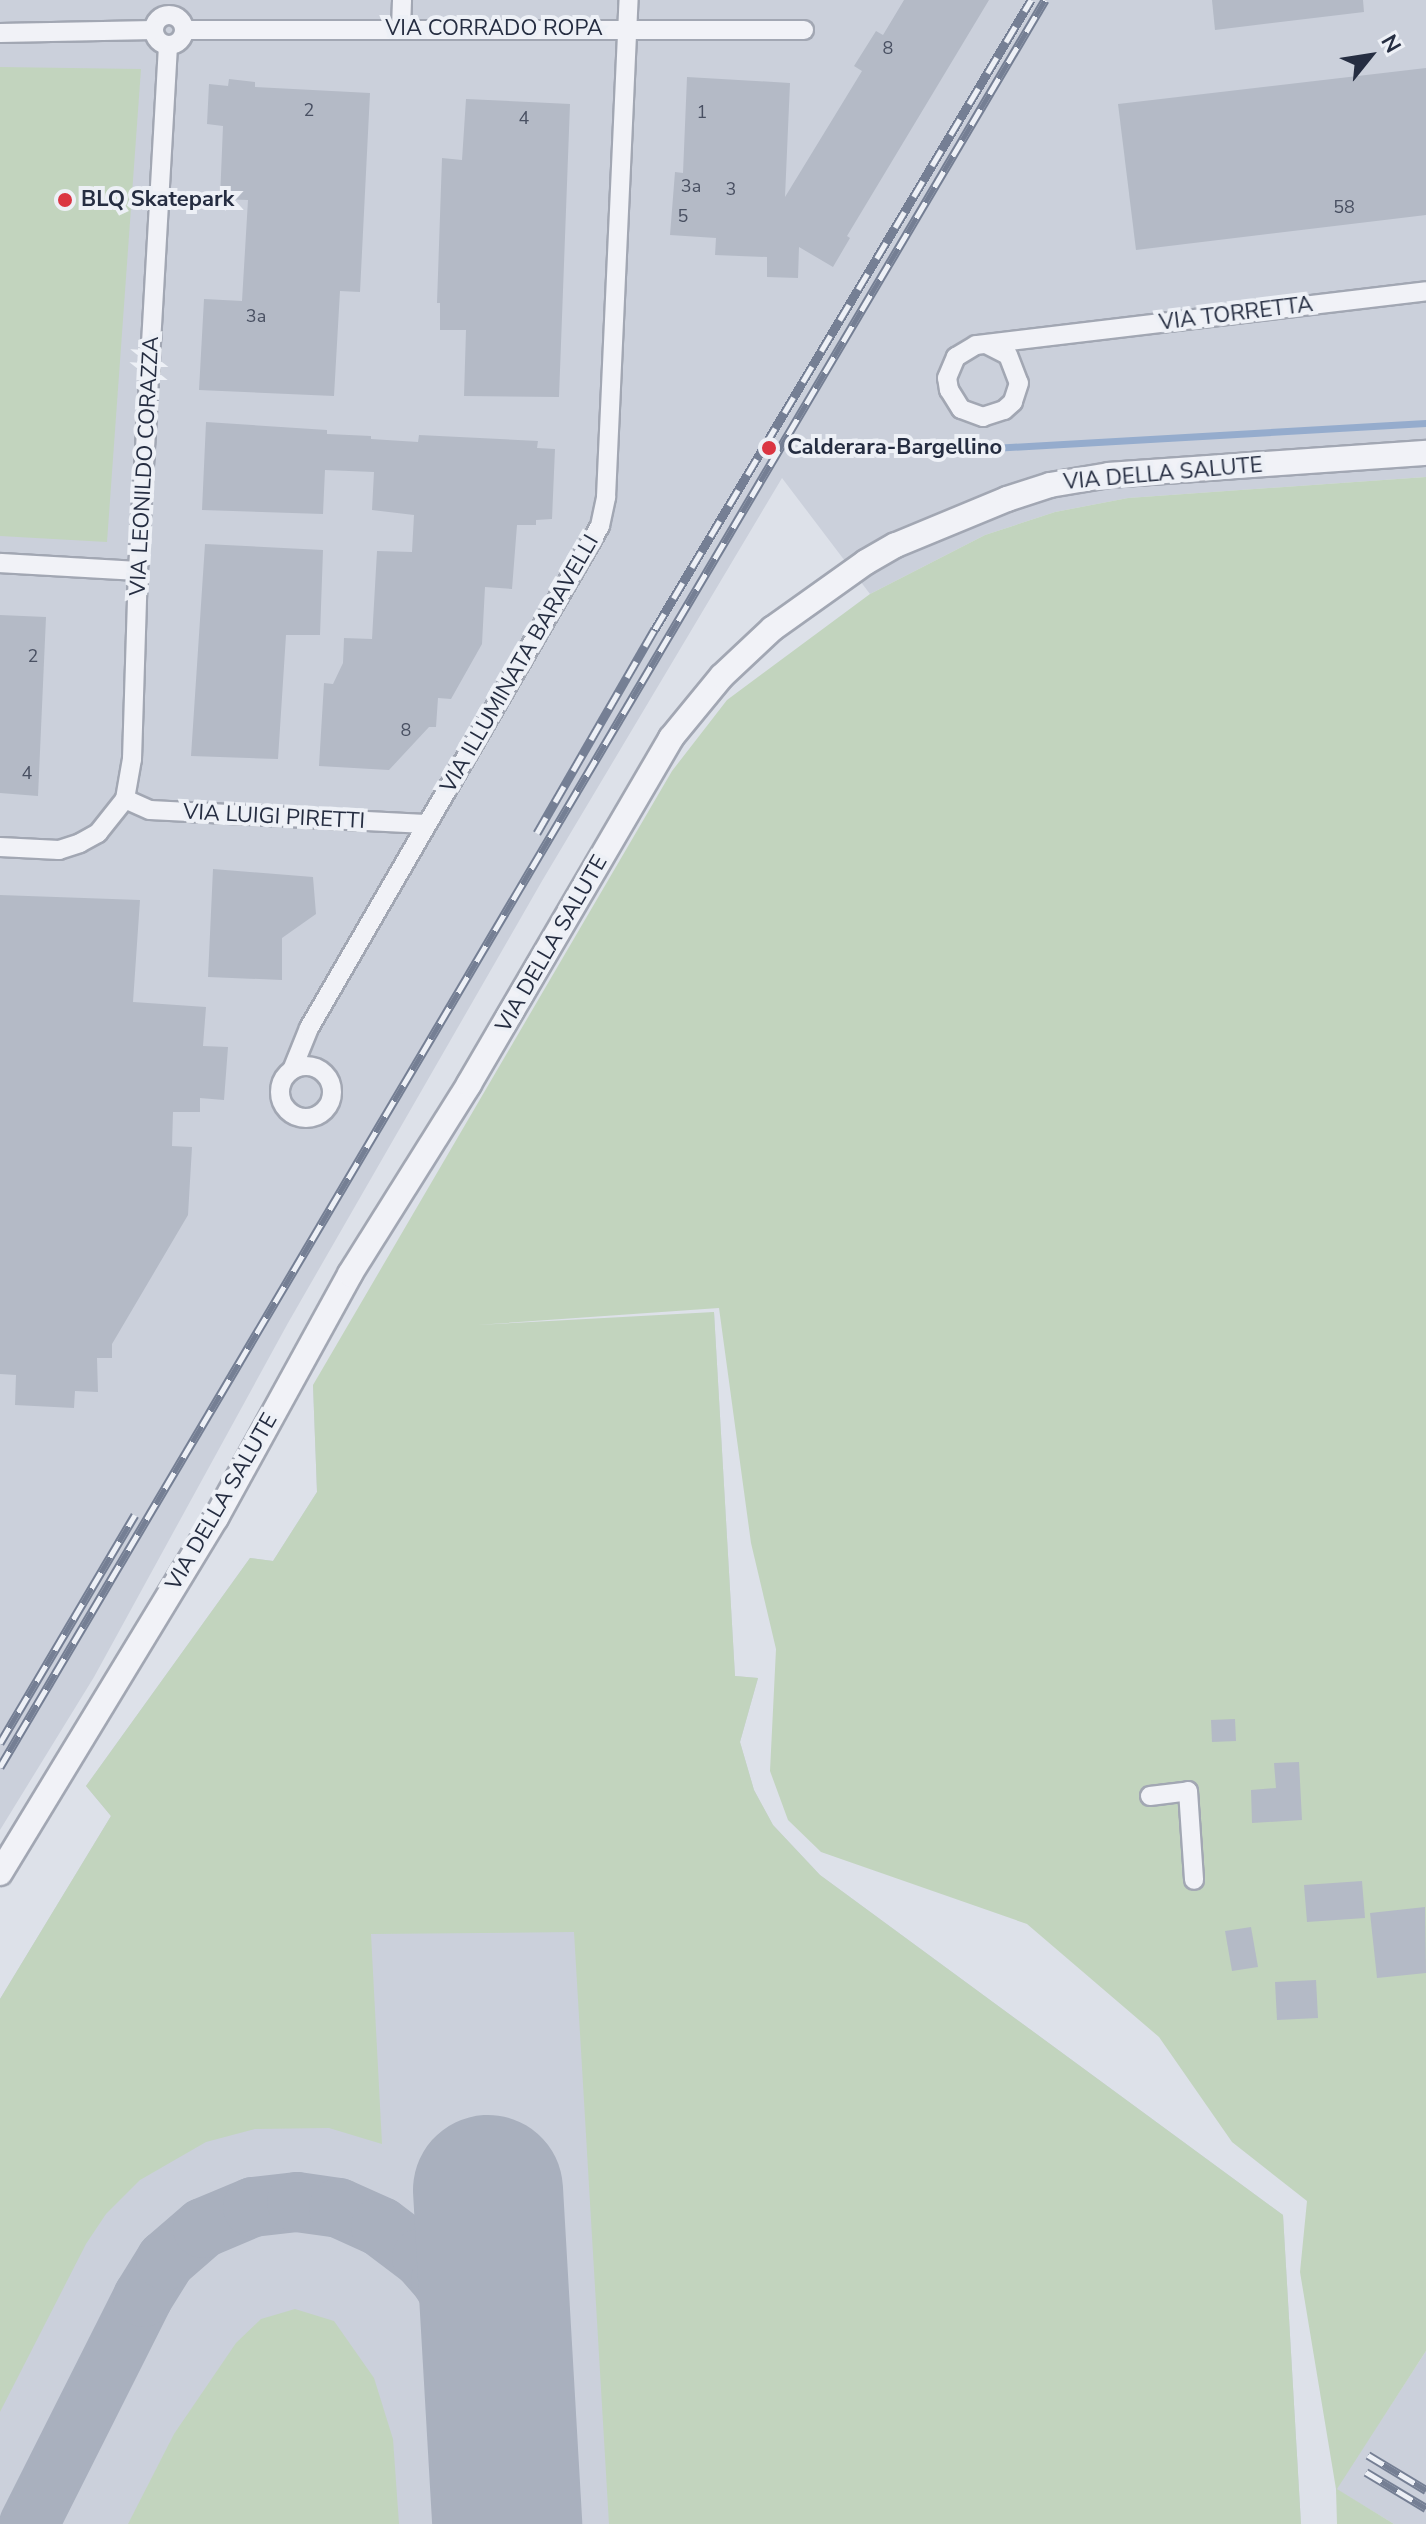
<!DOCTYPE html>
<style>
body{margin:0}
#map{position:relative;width:1426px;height:2524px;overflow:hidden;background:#dde1e9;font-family:"Nunito Sans",sans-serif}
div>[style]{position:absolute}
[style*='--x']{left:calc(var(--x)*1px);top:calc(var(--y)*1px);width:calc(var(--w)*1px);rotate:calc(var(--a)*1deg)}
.built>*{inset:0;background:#cbd0db}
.green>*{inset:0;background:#c2d4be}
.stream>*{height:7px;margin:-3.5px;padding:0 3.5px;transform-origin:3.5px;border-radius:3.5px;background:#95accd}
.taxiway>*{height:60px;margin:-30px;padding:0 30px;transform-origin:30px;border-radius:30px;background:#a9b0be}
.runway>*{height:150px;margin:-75px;padding:0 75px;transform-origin:75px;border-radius:75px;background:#a9b0be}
.building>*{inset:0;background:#b4bac6}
.roads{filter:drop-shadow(2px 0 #a2a7b3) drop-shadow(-2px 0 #a2a7b3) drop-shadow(0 2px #a2a7b3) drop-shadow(0 -2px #a2a7b3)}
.minor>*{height:18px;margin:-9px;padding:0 9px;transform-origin:9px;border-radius:9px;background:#f1f2f7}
.minor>.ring{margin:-9px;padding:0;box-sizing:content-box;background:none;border:18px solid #f1f2f7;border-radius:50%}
.tertiary>*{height:24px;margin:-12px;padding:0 12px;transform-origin:12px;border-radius:12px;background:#f1f2f7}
.rail>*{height:9px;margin-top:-4.5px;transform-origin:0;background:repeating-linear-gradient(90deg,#edf0f6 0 18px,#757f94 0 36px);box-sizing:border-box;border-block:2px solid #757f94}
.dots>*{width:22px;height:22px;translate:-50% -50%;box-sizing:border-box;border:4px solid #edf0f6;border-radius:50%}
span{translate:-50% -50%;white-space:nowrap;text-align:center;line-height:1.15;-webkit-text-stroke:8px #edf0f6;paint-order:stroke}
.number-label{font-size:18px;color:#495062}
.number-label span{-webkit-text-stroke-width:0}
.street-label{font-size:22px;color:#252d41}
.poi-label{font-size:22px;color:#252d41;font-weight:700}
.left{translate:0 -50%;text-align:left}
.north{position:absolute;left:1330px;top:16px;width:80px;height:80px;-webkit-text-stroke:6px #edf0f6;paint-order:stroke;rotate:60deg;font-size:22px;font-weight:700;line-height:32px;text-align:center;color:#252d41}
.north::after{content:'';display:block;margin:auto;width:28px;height:36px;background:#252d41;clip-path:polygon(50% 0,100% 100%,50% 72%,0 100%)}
</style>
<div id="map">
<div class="built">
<div style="clip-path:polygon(0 0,1426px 0,1426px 477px,1128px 498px,1055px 512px,985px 535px,870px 594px,782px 478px,542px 881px,288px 1323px,94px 1677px,0 1830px)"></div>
<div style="clip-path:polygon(714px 1312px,735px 1676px,758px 1678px,740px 1742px,754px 1790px,773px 1825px,820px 1875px,1283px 2215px,1301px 2524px,0 2524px,0 1999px,111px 1816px,86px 1786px,250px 1558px,273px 1561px,317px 1492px,313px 1385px)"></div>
<div style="clip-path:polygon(1426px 2351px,1426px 2524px,1394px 2524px,1336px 2489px)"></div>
</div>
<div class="green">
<div style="clip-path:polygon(0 67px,141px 69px,107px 542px,0 536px)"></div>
<div style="clip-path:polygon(1426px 477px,1426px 2351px,1337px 2489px,1394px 2524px,1337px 2524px,1336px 2489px,1300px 2272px,1307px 2201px,1232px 2142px,1159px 2037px,1027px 1924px,821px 1852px,788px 1820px,770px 1771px,776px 1649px,751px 1543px,719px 1308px,477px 1325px,714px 1312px,735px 1676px,758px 1678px,740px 1742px,754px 1790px,773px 1825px,820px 1875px,1283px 2215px,1301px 2524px,609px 2524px,574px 1932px,371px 1934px,382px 2144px,329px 2128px,255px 2129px,206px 2142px,140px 2180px,106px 2214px,86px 2244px,0 2412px,0 1999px,111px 1816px,86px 1786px,250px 1558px,273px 1561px,317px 1492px,313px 1385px,672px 771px,727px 700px,870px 594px,985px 535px,1055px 512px,1128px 498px)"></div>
<div style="clip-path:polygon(295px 2309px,334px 2321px,374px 2378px,393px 2439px,399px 2524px,128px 2524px,174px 2434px,236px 2343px,261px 2319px)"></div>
</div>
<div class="stream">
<div style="--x:976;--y:449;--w:451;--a:-3.3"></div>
</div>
<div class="taxiway">
<div style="--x:29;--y:2524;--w:254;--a:-63.3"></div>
<div style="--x:143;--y:2297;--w:44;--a:-58.1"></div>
<div style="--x:166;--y:2260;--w:49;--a:-40.9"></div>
<div style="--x:203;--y:2228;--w:54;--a:-22.8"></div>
<div style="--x:253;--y:2207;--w:44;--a:-6.5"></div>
<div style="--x:297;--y:2202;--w:42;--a:8.1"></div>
<div style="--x:339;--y:2208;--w:46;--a:24.3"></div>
<div style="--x:381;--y:2227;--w:51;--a:37.1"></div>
<div style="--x:422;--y:2258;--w:29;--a:49"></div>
<div style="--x:441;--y:2280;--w:63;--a:58.6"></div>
<div style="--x:474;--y:2334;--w:95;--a:74.1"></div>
</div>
<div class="runway">
<div style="--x:488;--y:2190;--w:335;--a:86.7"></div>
</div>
<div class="building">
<div style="clip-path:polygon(904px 0,989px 0,847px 236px,850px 238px,833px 267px,799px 247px,798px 278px,767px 277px,767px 257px,715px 255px,716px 238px,670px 235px,675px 172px,683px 173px,687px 77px,790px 83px,785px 197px,862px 71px,854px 66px,876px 31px,883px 35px)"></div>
<div style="clip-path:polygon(1212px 0,1363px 0,1364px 12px,1215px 30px)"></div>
<div style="clip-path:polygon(1426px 68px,1426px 215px,1136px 250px,1118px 104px)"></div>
<div style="clip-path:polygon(229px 79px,255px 82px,255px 87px,370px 93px,360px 292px,340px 291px,334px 396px,199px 390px,204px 299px,242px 301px,248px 200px,220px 199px,223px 126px,207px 124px,209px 84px,228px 86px)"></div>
<div style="clip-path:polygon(466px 99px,570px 104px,559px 397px,464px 396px,466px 330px,440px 330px,440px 303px,437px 303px,442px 158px,462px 160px)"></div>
<div style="clip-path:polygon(206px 422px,327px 430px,327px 434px,371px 436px,371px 439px,418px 442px,419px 435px,538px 441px,537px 448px,555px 449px,552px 519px,536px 520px,536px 525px,517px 525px,512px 589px,485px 587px,482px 644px,451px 699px,438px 698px,436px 727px,429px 727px,389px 770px,319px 766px,324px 683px,333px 684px,343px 663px,344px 638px,372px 639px,377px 551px,412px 552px,414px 515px,372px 510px,374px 472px,325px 470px,323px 514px,202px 510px)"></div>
<div style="clip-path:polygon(205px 544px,323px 550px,320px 635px,286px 635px,278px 759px,191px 756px)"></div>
<div style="clip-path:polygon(0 615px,46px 617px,38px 796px,0 793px)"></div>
<div style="clip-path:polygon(213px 869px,313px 877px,316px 914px,282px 938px,282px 980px,208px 977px)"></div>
<div style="clip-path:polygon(0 895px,140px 900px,133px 1002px,206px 1007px,203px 1046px,228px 1047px,224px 1100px,200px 1098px,200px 1112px,173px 1112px,172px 1146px,192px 1147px,188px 1215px,112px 1344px,112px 1358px,97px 1358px,98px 1392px,75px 1391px,74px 1408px,15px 1405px,16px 1375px,0 1374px)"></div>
<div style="clip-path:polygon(1235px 1719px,1236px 1741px,1212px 1742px,1211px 1720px)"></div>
<div style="clip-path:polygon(1299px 1762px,1302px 1820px,1252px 1823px,1251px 1790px,1276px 1788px,1274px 1763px)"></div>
<div style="clip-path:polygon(1362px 1881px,1365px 1918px,1307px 1922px,1304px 1885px)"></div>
<div style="clip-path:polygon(1425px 1907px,1426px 1973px,1377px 1978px,1370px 1913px)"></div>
<div style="clip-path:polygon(1251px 1927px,1258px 1967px,1232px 1971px,1225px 1931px)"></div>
<div style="clip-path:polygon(1316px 1980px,1318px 2018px,1277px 2020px,1275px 1982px)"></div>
</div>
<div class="roads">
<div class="minor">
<div class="ring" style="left:154px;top:15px;width:12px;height:12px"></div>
<div style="--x:401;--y:29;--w:29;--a:-88"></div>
<div style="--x:185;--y:30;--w:619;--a:0"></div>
<div style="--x:0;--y:33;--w:154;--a:-1.1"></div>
<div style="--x:988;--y:345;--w:22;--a:27"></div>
<div style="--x:1008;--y:355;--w:30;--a:69"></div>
<div style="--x:1019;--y:383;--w:20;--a:108"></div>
<div style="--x:1013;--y:402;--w:12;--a:138"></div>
<div style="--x:1004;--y:410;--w:22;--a:162"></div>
<div style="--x:983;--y:417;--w:23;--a:-160"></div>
<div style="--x:961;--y:409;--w:22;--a:-122"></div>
<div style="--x:949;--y:390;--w:12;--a:-99"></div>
<div style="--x:947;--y:378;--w:23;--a:-67"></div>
<div style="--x:956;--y:357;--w:23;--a:-31"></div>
<div style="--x:976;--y:345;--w:453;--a:-6.8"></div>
<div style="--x:0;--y:563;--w:138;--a:3.3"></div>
<div style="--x:125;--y:799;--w:27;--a:24"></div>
<div style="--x:150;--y:810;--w:276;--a:2.9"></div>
<div style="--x:0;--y:847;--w:59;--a:2.9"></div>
<div style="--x:59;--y:850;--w:22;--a:-18"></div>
<div style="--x:80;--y:843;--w:21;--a:-29"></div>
<div style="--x:98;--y:833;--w:43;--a:-51.5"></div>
<div style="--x:125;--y:799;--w:41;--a:-80.1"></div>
<div style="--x:132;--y:759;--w:188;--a:-88.2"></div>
<div style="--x:138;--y:571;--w:526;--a:-86.73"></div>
<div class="ring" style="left:280px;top:1066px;width:34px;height:34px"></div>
<div style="--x:292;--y:1070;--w:45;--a:-68"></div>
<div style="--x:309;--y:1028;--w:580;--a:-59.9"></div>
<div style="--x:600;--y:526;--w:30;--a:-78"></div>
<div style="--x:606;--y:497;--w:498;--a:-87.4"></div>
<div style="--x:1150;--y:1796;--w:38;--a:-7"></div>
<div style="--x:1188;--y:1791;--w:89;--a:86.1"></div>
</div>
<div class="tertiary">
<div style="--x:0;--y:1873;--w:416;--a:-58.7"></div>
<div style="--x:216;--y:1518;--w:278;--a:-61.2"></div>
<div style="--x:350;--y:1274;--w:224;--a:-57.9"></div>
<div style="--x:469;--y:1084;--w:401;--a:-59.7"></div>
<div style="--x:671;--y:738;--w:80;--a:-50.6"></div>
<div style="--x:722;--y:676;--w:69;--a:-43.2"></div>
<div style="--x:772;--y:629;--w:115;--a:-35.5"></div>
<div style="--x:866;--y:562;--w:34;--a:-30"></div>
<div style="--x:896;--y:545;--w:120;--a:-22.5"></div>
<div style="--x:1007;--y:499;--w:45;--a:-18"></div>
<div style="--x:1050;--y:485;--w:60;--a:-9.6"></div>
<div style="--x:1109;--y:475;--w:318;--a:-4"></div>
</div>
</div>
<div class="rail">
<div style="--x:537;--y:833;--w:236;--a:-60"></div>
<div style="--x:655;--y:629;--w:733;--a:-59.13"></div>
<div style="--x:0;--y:1743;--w:265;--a:-59.4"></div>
<div style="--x:0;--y:1767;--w:2053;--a:-59.4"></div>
<div style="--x:1368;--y:2455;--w:68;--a:31.1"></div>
<div style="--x:1366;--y:2472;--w:70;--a:31"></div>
</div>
<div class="dots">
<div style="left:65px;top:200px;background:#db3542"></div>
<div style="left:769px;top:448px;background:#db3542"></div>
</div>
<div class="number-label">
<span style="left:888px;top:48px">8</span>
<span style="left:309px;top:110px">2</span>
<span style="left:702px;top:112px">1</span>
<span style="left:524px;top:118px">4</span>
<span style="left:691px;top:186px">3a</span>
<span style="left:731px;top:189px">3</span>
<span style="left:1344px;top:207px">58</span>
<span style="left:683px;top:216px">5</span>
<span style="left:256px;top:316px">3a</span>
<span style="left:33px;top:656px">2</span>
<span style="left:406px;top:730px">8</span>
<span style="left:27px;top:773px">4</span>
</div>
<div class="street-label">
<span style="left:494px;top:29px">VIA CORRADO ROPA</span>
<span style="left:1236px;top:314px;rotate:-7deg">VIA TORRETTA</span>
<span style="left:145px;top:466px;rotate:-87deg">VIA LEONILDO CORAZZA</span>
<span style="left:1163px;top:474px;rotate:-5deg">VIA DELLA SALUTE</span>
<span style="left:520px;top:664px;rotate:-60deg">VIA ILLUMINATA BARAVELLI</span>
<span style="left:274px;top:817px;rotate:3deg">VIA LUIGI PIRETTI</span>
<span style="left:552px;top:944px;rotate:-60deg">VIA DELLA SALUTE</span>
<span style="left:222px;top:1502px;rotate:-60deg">VIA DELLA SALUTE</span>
</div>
<div class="poi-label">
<span class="left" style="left:81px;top:200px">BLQ Skatepark</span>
<span class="left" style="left:787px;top:448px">Calderara-Bargellino</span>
</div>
<div class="north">N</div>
</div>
